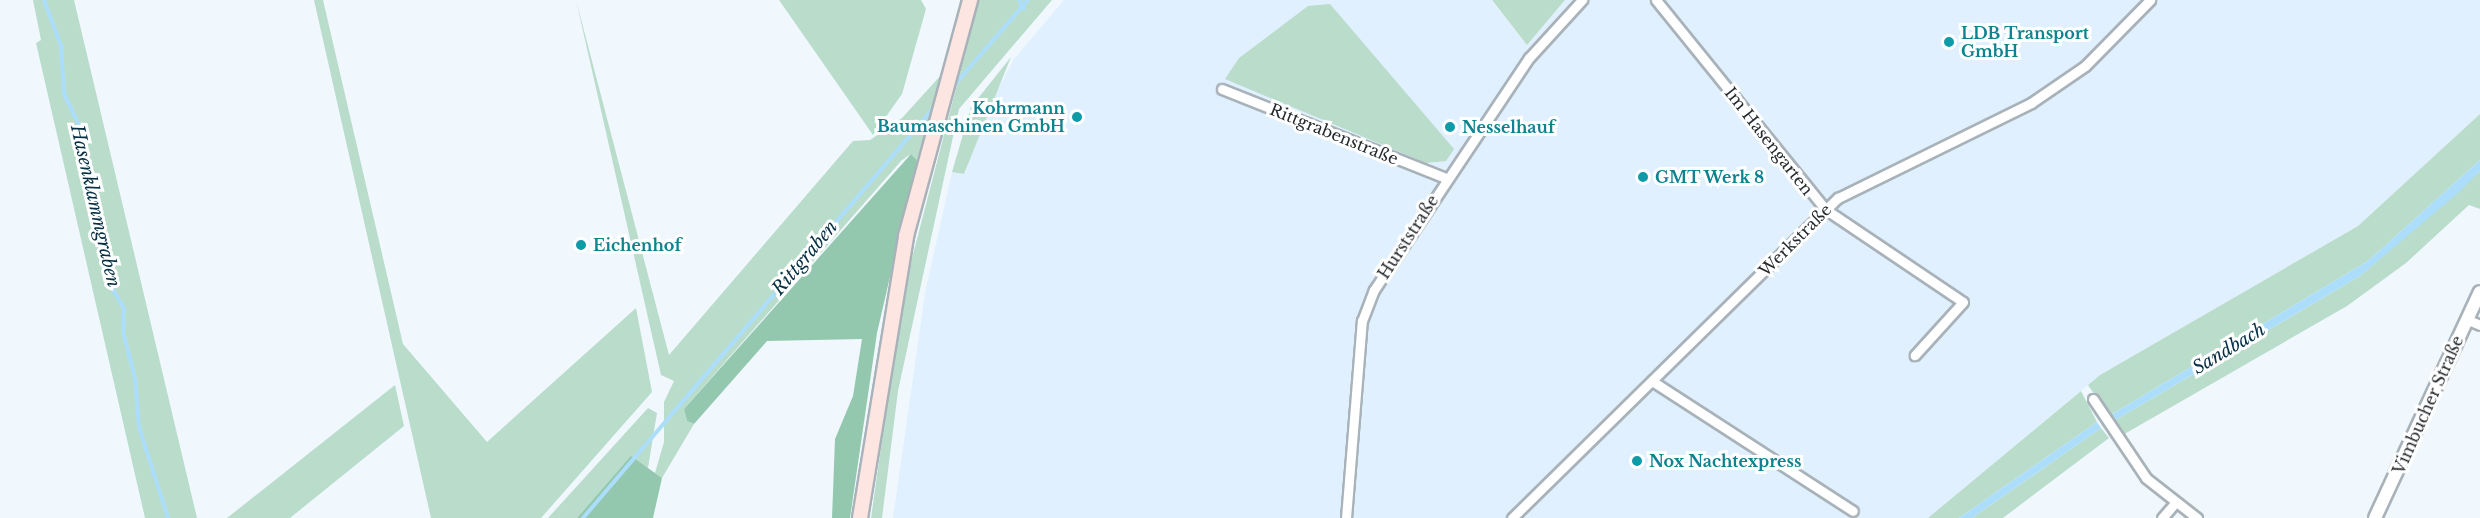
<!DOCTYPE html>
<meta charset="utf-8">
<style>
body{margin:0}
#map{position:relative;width:2480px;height:518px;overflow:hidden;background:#f0f8fe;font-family:"Libre Baskerville",serif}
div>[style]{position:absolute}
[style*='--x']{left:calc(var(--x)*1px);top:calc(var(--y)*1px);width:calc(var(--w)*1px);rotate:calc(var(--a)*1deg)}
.built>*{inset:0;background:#e0f0fe}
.green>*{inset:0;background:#b9dccb}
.forest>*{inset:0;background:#93c8af}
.water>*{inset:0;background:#acdefc}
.stream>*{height:4px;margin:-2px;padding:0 2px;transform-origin:2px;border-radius:2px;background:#acdefc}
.roads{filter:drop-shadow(2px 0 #a8b2b9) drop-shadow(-2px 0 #a8b2b9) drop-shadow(0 2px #a8b2b9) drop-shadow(0 -2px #a8b2b9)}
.minor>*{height:9px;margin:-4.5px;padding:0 4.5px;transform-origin:4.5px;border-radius:4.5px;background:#fff}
.tertiary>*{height:12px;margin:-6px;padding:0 6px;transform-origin:6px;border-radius:6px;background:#fff}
.secondary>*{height:14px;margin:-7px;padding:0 7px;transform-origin:7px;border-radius:7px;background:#fde5e2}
.dots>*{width:16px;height:16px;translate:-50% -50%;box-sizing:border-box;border:3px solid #fff;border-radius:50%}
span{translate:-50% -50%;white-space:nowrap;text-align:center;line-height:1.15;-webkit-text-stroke:6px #fff;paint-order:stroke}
.culture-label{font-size:16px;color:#0d838f;font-weight:700}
.left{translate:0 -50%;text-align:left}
.right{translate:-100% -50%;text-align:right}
.street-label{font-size:16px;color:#262a2d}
.water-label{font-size:18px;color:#042f44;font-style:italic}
</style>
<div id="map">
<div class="built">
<div style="clip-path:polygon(1064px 0,1491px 0,1527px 45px,1565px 0,2480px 0,2480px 114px,2358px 226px,2100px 375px,1928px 518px,893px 518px,925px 293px,952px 172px,965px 174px,981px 121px,1014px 59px)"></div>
</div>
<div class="green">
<div style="clip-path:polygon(33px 0,74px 0,197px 518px,145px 518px,36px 43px,41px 40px)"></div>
<div style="clip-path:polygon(314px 0,323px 0,403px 344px,487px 442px,636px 308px,652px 392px,541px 518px,431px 518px)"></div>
<div style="clip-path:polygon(576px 0,669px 355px,853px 141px,870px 140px,902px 118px,941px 75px,917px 160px,911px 154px,902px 160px,684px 409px,687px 421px,694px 424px,662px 478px,655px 473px,664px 442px,664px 402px,674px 381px,661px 375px)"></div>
<div style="clip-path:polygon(779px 0,921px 0,926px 9px,902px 94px,873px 135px)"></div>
<div style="clip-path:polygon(979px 0,1052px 0,959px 109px,898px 391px,882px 518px,871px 518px,903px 293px)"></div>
<div style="clip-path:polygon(1492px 0,1565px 0,1527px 45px)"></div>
<div style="clip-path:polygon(1330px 4px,1454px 149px,1446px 161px,1426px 163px,1225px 79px,1239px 58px,1308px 6px)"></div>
<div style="clip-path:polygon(1011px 57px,964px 174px,952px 172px,971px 107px)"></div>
<div style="clip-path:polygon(2480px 114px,2480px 160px,2368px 261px,2109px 416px,2088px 385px,2100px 375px,2358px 226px)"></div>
<div style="clip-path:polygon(2480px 171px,2480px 209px,2469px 205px,2406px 263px,2347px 306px,2121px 436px,2112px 422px,2360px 276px)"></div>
<div style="clip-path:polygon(395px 385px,404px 426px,290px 518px,227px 518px)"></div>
<div style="clip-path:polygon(2081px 391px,2097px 422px,1959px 518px,1928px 518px)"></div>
<div style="clip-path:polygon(648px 408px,657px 413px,648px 468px,631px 457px,577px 518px,548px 518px)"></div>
<div style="clip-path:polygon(2101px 428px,2109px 438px,2003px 518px,1972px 518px)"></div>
</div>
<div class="forest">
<div style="clip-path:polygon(911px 154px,917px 160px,877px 333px,850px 518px,832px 518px,835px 439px,853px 396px,862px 339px,767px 341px,694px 424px,687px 421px,684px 409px)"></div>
<div style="clip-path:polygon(631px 456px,662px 478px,653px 518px,577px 518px)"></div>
</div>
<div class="water">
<div style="clip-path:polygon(2480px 160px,2480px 171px,2458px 193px,2360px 276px,2112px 422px,2109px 416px,2368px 261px)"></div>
<div style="clip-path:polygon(2097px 422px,2101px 428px,1972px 518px,1959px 518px)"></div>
</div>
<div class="stream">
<div style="--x:44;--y:0;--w:49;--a:69.7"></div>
<div style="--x:61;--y:46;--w:48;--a:86.4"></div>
<div style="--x:64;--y:94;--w:39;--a:64"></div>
<div style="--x:81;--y:129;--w:51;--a:84.4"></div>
<div style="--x:86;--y:180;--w:88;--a:72.8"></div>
<div style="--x:112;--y:264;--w:24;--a:90"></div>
<div style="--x:112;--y:288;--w:24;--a:60"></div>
<div style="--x:124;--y:309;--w:23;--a:92"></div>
<div style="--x:123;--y:332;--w:48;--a:75.4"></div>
<div style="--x:135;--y:378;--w:49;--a:85.3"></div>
<div style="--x:139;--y:427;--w:96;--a:72.3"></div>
<div style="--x:1019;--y:0;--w:10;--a:61"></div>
<div style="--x:950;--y:90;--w:119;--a:-49.1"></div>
<div style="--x:583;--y:518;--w:545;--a:-49.47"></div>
</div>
<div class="roads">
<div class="minor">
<div style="--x:1656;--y:0;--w:269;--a:51"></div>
<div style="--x:1825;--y:209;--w:166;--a:34"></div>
<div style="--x:1963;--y:302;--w:72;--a:132.2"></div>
<div style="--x:1222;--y:89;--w:241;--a:21.7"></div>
<div style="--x:2466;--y:319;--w:15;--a:23"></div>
<div style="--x:1652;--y:381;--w:239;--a:32.9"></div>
<div style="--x:2093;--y:399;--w:95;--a:56.1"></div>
<div style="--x:2146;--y:478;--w:65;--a:38.1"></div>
<div style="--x:1346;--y:518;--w:198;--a:-85.4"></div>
<div style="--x:1362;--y:321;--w:33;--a:-69"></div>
<div style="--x:1374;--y:290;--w:279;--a:-56.3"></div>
<div style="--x:1529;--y:58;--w:79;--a:-47.6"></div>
<div style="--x:1512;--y:518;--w:457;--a:-44.5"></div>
<div style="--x:1838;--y:198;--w:215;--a:-26.2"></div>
<div style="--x:2031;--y:103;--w:65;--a:-34.4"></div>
<div style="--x:2085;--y:66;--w:93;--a:-45.4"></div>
<div style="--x:2162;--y:518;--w:18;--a:-49"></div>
</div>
<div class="tertiary">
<div style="--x:2375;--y:518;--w:249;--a:-65.1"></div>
</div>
<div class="secondary">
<div style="--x:860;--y:518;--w:286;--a:-80.7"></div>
<div style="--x:906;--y:236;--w:245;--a:-74.8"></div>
</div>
</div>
<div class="dots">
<div style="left:1949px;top:42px;background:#0f9aa8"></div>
<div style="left:1077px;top:117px;background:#0f9aa8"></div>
<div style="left:1450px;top:127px;background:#0f9aa8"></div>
<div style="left:1643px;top:177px;background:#0f9aa8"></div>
<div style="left:581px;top:245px;background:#0f9aa8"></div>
<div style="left:1637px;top:461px;background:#0f9aa8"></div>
</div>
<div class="culture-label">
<span class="left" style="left:1961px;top:42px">LDB Transport<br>GmbH</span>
<span class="right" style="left:1065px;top:117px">Kohrmann<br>Baumaschinen GmbH</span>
<span class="left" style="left:1462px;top:127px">Nesselhauf</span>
<span class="left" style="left:1655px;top:177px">GMT Werk 8</span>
<span class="left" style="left:593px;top:245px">Eichenhof</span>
<span class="left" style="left:1649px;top:461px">Nox Nachtexpress</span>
</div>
<div class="street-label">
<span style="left:1334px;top:134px;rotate:22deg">Rittgrabenstraße</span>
<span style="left:1769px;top:141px;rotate:52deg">Im Hasengarten</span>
<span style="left:1408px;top:237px;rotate:-57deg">Hurststraße</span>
<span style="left:1795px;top:240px;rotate:-45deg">Werkstraße</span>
<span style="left:2428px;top:405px;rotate:-66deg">Vimbucher Straße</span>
</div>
<div class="water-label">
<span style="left:95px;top:206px;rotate:77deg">Hasenklammgraben</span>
<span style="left:805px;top:258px;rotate:-50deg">Rittgraben</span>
<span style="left:2229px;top:349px;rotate:-31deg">Sandbach</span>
</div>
</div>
